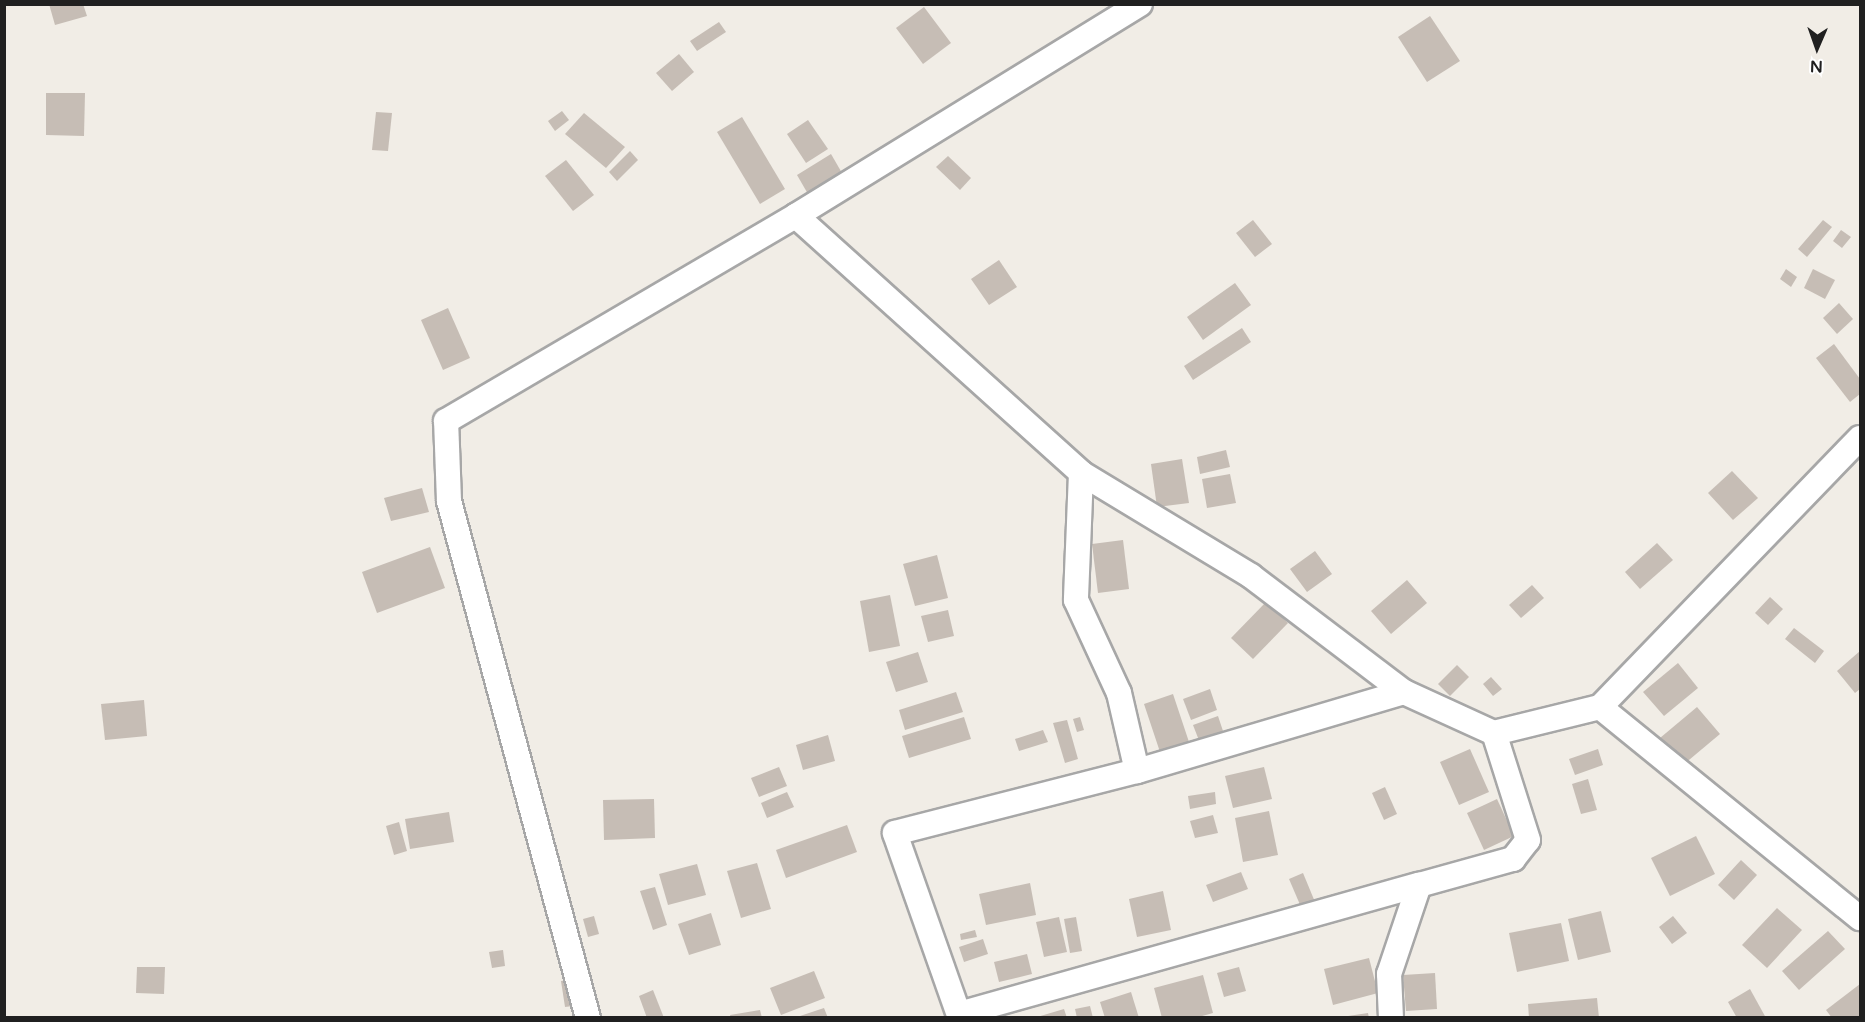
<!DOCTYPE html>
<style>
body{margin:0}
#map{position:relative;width:1865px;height:1022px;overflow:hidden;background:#f1ede6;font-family:"Varela Round",sans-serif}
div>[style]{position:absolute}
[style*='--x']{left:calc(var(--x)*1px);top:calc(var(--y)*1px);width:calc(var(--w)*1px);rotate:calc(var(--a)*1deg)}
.building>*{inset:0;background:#c6bdb5}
.roads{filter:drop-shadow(2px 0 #a7a7a7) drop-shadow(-2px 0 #a7a7a7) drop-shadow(0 2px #a7a7a7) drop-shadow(0 -2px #a7a7a7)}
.minor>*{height:24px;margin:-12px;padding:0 12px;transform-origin:12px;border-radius:12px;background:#fff}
span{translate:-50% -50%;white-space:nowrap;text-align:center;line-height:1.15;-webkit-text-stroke:4.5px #fff;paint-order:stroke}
.frame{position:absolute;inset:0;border:6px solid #202020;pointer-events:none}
.north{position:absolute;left:1787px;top:18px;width:60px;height:60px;-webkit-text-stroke:4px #fff;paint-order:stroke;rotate:182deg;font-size:16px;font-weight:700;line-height:24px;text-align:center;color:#202020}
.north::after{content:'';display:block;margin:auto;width:21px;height:27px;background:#202020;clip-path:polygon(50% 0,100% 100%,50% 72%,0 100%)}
</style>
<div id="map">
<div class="building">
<div style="clip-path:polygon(49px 4px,83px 4px,87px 16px,55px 25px)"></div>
<div style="clip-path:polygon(924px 7px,951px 43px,923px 64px,896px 28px)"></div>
<div style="clip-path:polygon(1430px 16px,1460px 61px,1427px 82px,1398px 37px)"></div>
<div style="clip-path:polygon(719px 22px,726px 32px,697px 51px,690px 41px)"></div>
<div style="clip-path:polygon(679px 54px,694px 72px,672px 91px,656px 73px)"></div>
<div style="clip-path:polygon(46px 93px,85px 93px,84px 136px,46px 135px)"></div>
<div style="clip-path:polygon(562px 111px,569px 120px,555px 131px,548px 121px)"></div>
<div style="clip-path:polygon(376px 112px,392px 113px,388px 151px,372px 150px)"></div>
<div style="clip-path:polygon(584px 113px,625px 147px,606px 168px,565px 134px)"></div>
<div style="clip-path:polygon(742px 117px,785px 189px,760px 204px,717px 132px)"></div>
<div style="clip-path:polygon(808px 120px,828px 149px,806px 163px,787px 134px)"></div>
<div style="clip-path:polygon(630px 151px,638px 160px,617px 181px,609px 172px)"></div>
<div style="clip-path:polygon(831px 154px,842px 173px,808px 194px,797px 175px)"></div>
<div style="clip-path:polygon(948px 156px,971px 178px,960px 190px,936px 167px)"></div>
<div style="clip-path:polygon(566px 160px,594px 195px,573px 211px,545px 176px)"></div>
<div style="clip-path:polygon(1253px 220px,1272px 244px,1255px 257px,1236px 233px)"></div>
<div style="clip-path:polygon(1823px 220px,1832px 227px,1807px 257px,1798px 249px)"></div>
<div style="clip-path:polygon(1841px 230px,1851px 237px,1842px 248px,1833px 241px)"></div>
<div style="clip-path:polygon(999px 260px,1017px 287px,989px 305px,971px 279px)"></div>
<div style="clip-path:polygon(1786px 269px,1797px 277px,1791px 287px,1780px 279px)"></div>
<div style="clip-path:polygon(1813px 269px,1835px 280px,1825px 299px,1804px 288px)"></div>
<div style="clip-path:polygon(1235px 283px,1251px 305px,1203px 340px,1187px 317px)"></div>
<div style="clip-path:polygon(1839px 303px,1853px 319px,1837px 334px,1823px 318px)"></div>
<div style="clip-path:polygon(448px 308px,470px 358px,443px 370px,421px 320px)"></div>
<div style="clip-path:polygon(1242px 328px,1251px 342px,1193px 380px,1184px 366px)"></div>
<div style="clip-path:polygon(1834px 344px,1860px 379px,1860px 394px,1850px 402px,1816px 358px)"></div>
<div style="clip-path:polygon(1226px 450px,1230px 467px,1200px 474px,1197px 457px)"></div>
<div style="clip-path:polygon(1182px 459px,1189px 503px,1157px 507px,1151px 464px)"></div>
<div style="clip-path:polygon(1732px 471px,1758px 498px,1733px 520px,1708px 493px)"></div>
<div style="clip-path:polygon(1230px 474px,1236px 503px,1207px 508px,1202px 479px)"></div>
<div style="clip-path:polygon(422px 488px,429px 512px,391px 521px,384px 498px)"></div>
<div style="clip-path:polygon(1123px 540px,1129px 589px,1098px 593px,1092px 544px)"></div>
<div style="clip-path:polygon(1657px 543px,1673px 560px,1640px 589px,1625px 572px)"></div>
<div style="clip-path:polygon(430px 547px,445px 588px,377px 613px,362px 572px)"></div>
<div style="clip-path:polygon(1315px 551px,1332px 574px,1307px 592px,1290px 569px)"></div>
<div style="clip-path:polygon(937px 555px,948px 598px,915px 606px,903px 564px)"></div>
<div style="clip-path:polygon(1407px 580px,1427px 603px,1391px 634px,1371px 611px)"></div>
<div style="clip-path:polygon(1532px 585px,1544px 598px,1521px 618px,1509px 605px)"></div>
<div style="clip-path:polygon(890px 595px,900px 646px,869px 652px,860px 601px)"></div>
<div style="clip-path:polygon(1770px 597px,1783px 609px,1768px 625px,1755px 613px)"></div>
<div style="clip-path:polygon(1266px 602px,1288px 623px,1253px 659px,1231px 638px)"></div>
<div style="clip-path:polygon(948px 610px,954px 636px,928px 642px,921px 616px)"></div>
<div style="clip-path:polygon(1794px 628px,1824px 651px,1815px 663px,1785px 639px)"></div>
<div style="clip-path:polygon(1860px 651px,1860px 689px,1855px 693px,1837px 671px)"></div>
<div style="clip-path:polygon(918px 652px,928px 682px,896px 692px,886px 662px)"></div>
<div style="clip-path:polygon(1678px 663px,1698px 688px,1664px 716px,1643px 692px)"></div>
<div style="clip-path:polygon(1457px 665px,1469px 677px,1450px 696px,1438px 684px)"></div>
<div style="clip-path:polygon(1491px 677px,1502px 689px,1493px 696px,1483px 684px)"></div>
<div style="clip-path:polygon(1210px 689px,1217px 710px,1191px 720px,1183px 699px)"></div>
<div style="clip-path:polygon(956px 692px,963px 712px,905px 730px,899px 710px)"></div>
<div style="clip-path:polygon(1173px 694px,1189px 742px,1160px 752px,1144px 704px)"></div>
<div style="clip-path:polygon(144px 700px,147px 736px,105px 740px,101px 704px)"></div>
<div style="clip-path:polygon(1697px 707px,1720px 734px,1683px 765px,1660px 738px)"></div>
<div style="clip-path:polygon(1218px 716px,1224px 734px,1200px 743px,1193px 725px)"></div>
<div style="clip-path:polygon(964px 717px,971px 739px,909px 758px,902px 736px)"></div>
<div style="clip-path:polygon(1080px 717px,1084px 730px,1077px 732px,1073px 719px)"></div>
<div style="clip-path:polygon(1067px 720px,1078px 759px,1065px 763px,1053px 723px)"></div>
<div style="clip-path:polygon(1043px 730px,1048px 742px,1019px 751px,1015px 739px)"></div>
<div style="clip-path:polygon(828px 735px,835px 761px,803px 770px,796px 745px)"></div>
<div style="clip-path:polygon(1470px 749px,1489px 792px,1459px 805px,1440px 762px)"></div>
<div style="clip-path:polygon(1598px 749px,1603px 765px,1575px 775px,1569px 759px)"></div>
<div style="clip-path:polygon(779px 767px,787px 786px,759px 797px,751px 778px)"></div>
<div style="clip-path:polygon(1264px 767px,1272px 799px,1233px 808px,1225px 776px)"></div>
<div style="clip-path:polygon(1588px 779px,1597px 810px,1581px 814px,1572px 784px)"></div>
<div style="clip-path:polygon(1385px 787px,1397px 814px,1384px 820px,1372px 793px)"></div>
<div style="clip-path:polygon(787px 792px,794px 807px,767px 818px,761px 803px)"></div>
<div style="clip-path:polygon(1215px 792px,1216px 804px,1190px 809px,1188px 796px)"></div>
<div style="clip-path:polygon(654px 799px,655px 838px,604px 840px,603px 800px)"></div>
<div style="clip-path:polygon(1497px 799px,1514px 836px,1484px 850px,1467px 813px)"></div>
<div style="clip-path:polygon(1269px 811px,1278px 855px,1243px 862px,1235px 818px)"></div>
<div style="clip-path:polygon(449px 812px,454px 842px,410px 849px,405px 819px)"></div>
<div style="clip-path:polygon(1213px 815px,1218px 833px,1195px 838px,1190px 821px)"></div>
<div style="clip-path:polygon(399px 822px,407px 851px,394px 855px,386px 826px)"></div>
<div style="clip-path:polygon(847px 825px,857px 852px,786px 878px,776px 850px)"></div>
<div style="clip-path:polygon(1696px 836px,1715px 874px,1670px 896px,1651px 858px)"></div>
<div style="clip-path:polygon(1741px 860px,1757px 875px,1734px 900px,1718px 885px)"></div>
<div style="clip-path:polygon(757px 863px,771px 909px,741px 918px,727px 871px)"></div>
<div style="clip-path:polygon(697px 864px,706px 895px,668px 905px,659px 874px)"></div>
<div style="clip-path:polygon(1241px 872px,1248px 889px,1213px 902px,1206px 885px)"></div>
<div style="clip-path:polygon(1303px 873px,1315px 902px,1301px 907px,1289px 879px)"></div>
<div style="clip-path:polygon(1030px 883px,1036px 915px,986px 925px,979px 894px)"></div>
<div style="clip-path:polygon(655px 887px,667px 925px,653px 930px,640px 891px)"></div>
<div style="clip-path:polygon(1163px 891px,1171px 930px,1137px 937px,1129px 899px)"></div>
<div style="clip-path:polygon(1777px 908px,1802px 930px,1767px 968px,1742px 945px)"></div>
<div style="clip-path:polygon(1601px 911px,1611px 952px,1578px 960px,1568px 919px)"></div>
<div style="clip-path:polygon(711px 913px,721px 945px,689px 955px,678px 924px)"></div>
<div style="clip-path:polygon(594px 916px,599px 934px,588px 937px,583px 919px)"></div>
<div style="clip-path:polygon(1673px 916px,1687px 933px,1672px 944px,1659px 927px)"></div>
<div style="clip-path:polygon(1059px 917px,1067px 952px,1044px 957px,1036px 922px)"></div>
<div style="clip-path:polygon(1076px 917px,1082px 951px,1070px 953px,1064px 919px)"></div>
<div style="clip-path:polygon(1561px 923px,1569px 961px,1517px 972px,1509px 933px)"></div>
<div style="clip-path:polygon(975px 930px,977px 937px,961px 940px,960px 934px)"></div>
<div style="clip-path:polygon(1828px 931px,1845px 949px,1799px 990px,1782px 971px)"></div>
<div style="clip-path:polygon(983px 939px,988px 954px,964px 962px,959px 947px)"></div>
<div style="clip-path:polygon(503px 950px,505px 966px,492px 968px,489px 952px)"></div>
<div style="clip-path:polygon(1027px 954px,1032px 974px,999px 982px,994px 962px)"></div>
<div style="clip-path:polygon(1369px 958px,1378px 993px,1333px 1005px,1324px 969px)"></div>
<div style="clip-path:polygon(137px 967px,165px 967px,164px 994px,136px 993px)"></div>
<div style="clip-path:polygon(1239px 967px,1246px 991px,1224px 997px,1217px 973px)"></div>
<div style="clip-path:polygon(814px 971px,825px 998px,781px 1015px,770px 988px)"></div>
<div style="clip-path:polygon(1435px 973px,1437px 1009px,1406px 1011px,1403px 975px)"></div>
<div style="clip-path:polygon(1203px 975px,1213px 1013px,1195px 1018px,1162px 1018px,1154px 988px)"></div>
<div style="clip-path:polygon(570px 980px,573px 1006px,565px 1007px,561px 981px)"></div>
<div style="clip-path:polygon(1860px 984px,1860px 1018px,1832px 1018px,1826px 1010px)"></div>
<div style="clip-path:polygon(1750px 989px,1766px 1018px,1737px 1018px,1728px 1002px)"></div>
<div style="clip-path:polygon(653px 990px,664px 1018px,647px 1018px,639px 996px)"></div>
<div style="clip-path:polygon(1131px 992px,1139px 1018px,1105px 1018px,1100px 1002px)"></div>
<div style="clip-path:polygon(1597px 998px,1599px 1018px,1529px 1018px,1528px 1004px)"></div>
<div style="clip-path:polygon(1090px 1006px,1093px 1018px,1077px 1018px,1075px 1009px)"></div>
<div style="clip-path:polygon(824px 1008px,828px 1018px,797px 1018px,797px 1017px)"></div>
<div style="clip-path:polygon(1064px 1009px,1067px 1018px,1037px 1018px,1037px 1017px)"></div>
<div style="clip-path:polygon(760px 1010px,762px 1018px,731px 1018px,730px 1015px)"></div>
<div style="clip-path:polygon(1368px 1013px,1369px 1018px,1348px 1018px,1348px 1016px)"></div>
</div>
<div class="roads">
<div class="minor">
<div style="--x:1140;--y:4;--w:404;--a:148.4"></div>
<div style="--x:796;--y:216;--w:384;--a:42"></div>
<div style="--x:1081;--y:473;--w:199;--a:31.2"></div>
<div style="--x:1251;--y:576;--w:192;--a:37.2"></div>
<div style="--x:1404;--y:692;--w:99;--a:24.5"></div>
<div style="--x:1494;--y:733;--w:109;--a:-13.8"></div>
<div style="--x:1600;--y:707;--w:335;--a:39.1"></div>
<div style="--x:1081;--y:473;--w:127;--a:92.3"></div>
<div style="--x:1076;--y:600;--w:102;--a:65.2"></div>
<div style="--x:1119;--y:693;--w:80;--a:77"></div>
<div style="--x:1600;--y:707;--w:374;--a:-46"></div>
<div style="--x:1419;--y:885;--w:98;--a:-15.5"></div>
<div style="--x:1513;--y:859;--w:24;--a:-52"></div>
<div style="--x:1528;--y:840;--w:112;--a:-107.6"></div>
<div style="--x:959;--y:1014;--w:478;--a:-15.7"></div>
<div style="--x:1419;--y:885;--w:94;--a:108.6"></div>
<div style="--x:1389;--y:974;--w:44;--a:87.4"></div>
<div style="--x:588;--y:1018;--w:535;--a:-105.05"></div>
<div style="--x:449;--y:501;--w:80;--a:-92.1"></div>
<div style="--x:446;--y:421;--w:406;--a:-30.4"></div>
<div style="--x:960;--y:1018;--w:196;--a:-109.4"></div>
<div style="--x:895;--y:833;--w:250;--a:-14.4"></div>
<div style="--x:1137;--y:771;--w:278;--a:-16.5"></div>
</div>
</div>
<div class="frame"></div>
<div class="north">N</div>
</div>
